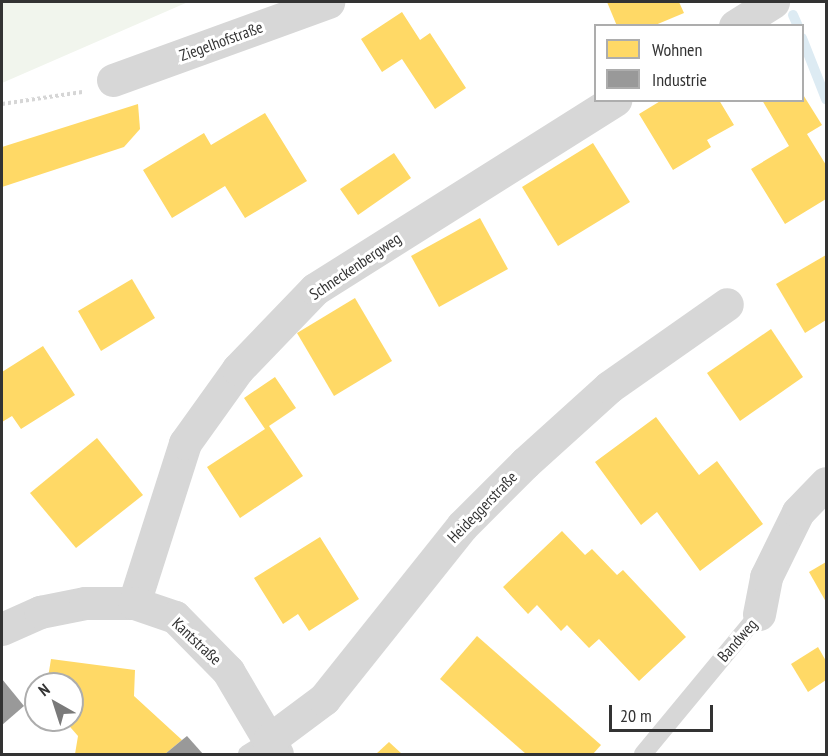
<!DOCTYPE html>
<meta charset="utf-8">
<style>
body{margin:0}
#map{position:relative;width:828px;height:756px;overflow:hidden;background:#fff;font-family:"PT Sans Narrow",sans-serif}
div>[style]{position:absolute}
[style*='--x']{left:calc(var(--x)*1px);top:calc(var(--y)*1px);width:calc(var(--w)*1px);rotate:calc(var(--a)*1deg)}
.green>*{inset:0;background:#f1f5ed}
.homes>*{inset:0;background:#ffd966}
.industry>*{inset:0;background:#999}
.stream>*{height:10px;margin:-5px;padding:0 5px;transform-origin:5px;border-radius:5px;background:#ddebf3}
.path>*{height:4px;margin-top:-2px;transform-origin:0;background:repeating-linear-gradient(90deg,#d6d6d6 0 3px,transparent 0 6px)}
.lane>*{height:18px;margin:-9px;padding:0 9px;transform-origin:9px;border-radius:9px;background:#d7d7d7}
.street>*{height:33px;margin:-16.5px;padding:0 16.5px;transform-origin:16.5px;border-radius:16.5px;background:#d7d7d7}
span{translate:-50% -50%;white-space:nowrap;text-align:center;line-height:1.15;-webkit-text-stroke:6px #fff;paint-order:stroke}
.street-label{font-size:16px;color:#333}
.frame{position:absolute;inset:0;border:3px solid #333;pointer-events:none}
.legend{position:absolute;left:594px;top:24px;width:210px;height:78px;box-sizing:border-box;background:#fff;border:2px solid #adadad;margin:0;padding:8px 10px;list-style:none;font-size:18px;color:#333}
.legend li{display:flex;align-items:center;gap:12px;height:30px}
.legend b{width:30px;border:2px solid #adadad}
.north{position:absolute;left:24px;top:672px;width:60px;height:60px;box-sizing:border-box;background:#fff;border:2px solid #adadad;border-radius:50%;rotate:321deg;font-size:16px;font-weight:700;line-height:24px;text-align:center;color:#333}
.north::after{content:'';display:block;margin:auto;width:21px;height:27px;background:#7a7a7a;clip-path:polygon(50% 0,100% 100%,50% 72%,0 100%)}
.scale{position:absolute;left:609px;top:705px;width:104px;height:27px;box-sizing:border-box;border:3px solid #333;border-top:0;padding-left:8px;font-size:18px;line-height:21px;white-space:nowrap;color:#333;-webkit-text-stroke:4px #fff;paint-order:stroke}
</style>
<div id="map">
<div class="green">
<div style="clip-path:polygon(2px 2px,188px 2px,2px 83px)"></div>
</div>
<div class="homes">
<div style="clip-path:polygon(607px 2px,679px 2px,684px 13px,653px 26px,617px 26px)"></div>
<div style="clip-path:polygon(402px 12px,420px 40px,430px 33px,466px 88px,435px 109px,402px 59px,382px 72px,361px 39px)"></div>
<div style="clip-path:polygon(802px 93px,822px 125px,807px 134px,826px 165px,826px 199px,785px 224px,751px 169px,789px 146px,762px 100px,802px 100px)"></div>
<div style="clip-path:polygon(662px 100px,719px 100px,734px 125px,707px 140px,711px 147px,673px 170px,639px 114px)"></div>
<div style="clip-path:polygon(138px 104px,140px 129px,124px 147px,2px 187px,2px 147px)"></div>
<div style="clip-path:polygon(265px 113px,307px 181px,245px 218px,225px 186px,172px 218px,143px 170px,204px 133px,211px 145px)"></div>
<div style="clip-path:polygon(593px 143px,630px 202px,558px 246px,522px 187px)"></div>
<div style="clip-path:polygon(394px 153px,411px 178px,358px 215px,340px 189px)"></div>
<div style="clip-path:polygon(480px 218px,508px 269px,439px 307px,411px 256px)"></div>
<div style="clip-path:polygon(826px 255px,826px 320px,805px 333px,776px 284px)"></div>
<div style="clip-path:polygon(132px 279px,155px 318px,101px 351px,78px 311px)"></div>
<div style="clip-path:polygon(355px 298px,392px 361px,334px 396px,297px 333px)"></div>
<div style="clip-path:polygon(771px 329px,803px 377px,740px 421px,707px 373px)"></div>
<div style="clip-path:polygon(43px 346px,75px 395px,21px 429px,12px 416px,2px 422px,2px 372px)"></div>
<div style="clip-path:polygon(275px 377px,296px 408px,269px 426px,303px 476px,240px 518px,207px 467px,265px 429px,244px 398px)"></div>
<div style="clip-path:polygon(656px 417px,699px 475px,717px 461px,763px 524px,700px 571px,657px 512px,641px 525px,595px 462px)"></div>
<div style="clip-path:polygon(97px 438px,143px 495px,76px 548px,30px 493px)"></div>
<div style="clip-path:polygon(562px 531px,585px 555px,592px 549px,617px 575px,623px 570px,686px 637px,639px 681px,599px 639px,589px 648px,567px 625px,561px 631px,537px 605px,528px 614px,503px 587px)"></div>
<div style="clip-path:polygon(320px 537px,359px 599px,309px 631px,298px 614px,283px 624px,254px 578px)"></div>
<div style="clip-path:polygon(826px 562px,826px 602px,809px 572px)"></div>
<div style="clip-path:polygon(477px 636px,601px 745px,593px 754px,526px 754px,440px 679px)"></div>
<div style="clip-path:polygon(818px 647px,826px 661px,826px 680px,808px 692px,791px 664px)"></div>
<div style="clip-path:polygon(51px 659px,135px 670px,134px 696px,182px 740px,165px 754px,75px 754px,78px 736px,64px 720px,72px 720px,72px 684px,47px 684px)"></div>
<div style="clip-path:polygon(389px 742px,402px 754px,376px 754px)"></div>
</div>
<div class="industry">
<div style="clip-path:polygon(2px 679px,24px 706px,2px 725px)"></div>
<div style="clip-path:polygon(187px 736px,203px 754px,165px 754px,182px 740px)"></div>
</div>
<div class="stream">
<div style="--x:793;--y:15;--w:12;--a:66"></div>
<div style="--x:802;--y:38;--w:66;--a:68.5"></div>
</div>
<div class="path">
<div style="--x:2;--y:104;--w:81;--a:-8.5"></div>
</div>
<div class="lane">
<div style="--x:247;--y:754;--w:26;--a:-32"></div>
<div style="--x:643;--y:754;--w:182;--a:-50.4"></div>
</div>
<div class="street">
<div style="--x:735;--y:26;--w:45;--a:-32.3"></div>
<div style="--x:113;--y:80;--w:229;--a:-19.9"></div>
<div style="--x:134;--y:603;--w:168;--a:-72.3"></div>
<div style="--x:185;--y:443;--w:91;--a:-54.4"></div>
<div style="--x:238;--y:369;--w:111;--a:-46.1"></div>
<div style="--x:315;--y:289;--w:355;--a:-32.2"></div>
<div style="--x:759;--y:614;--w:38;--a:-79"></div>
<div style="--x:766;--y:577;--w:72;--a:-63.8"></div>
<div style="--x:798;--y:512;--w:40;--a:-46"></div>
<div style="--x:2;--y:629;--w:42;--a:-24.1"></div>
<div style="--x:40;--y:612;--w:46;--a:-11.3"></div>
<div style="--x:85;--y:603;--w:49;--a:0"></div>
<div style="--x:134;--y:603;--w:43;--a:18.9"></div>
<div style="--x:175;--y:617;--w:76;--a:45.5"></div>
<div style="--x:228;--y:671;--w:96;--a:59.4"></div>
<div style="--x:269;--y:740;--w:69;--a:-36.7"></div>
<div style="--x:324;--y:699;--w:221;--a:-51.4"></div>
<div style="--x:462;--y:526;--w:89;--a:-45"></div>
<div style="--x:525;--y:463;--w:113;--a:-42.1"></div>
<div style="--x:609;--y:387;--w:144;--a:-35.1"></div>
</div>
<div class="street-label">
<span style="left:221px;top:41px;rotate:-20deg">Ziegelhofstraße</span>
<span style="left:355px;top:266px;rotate:-34deg">Schneckenbergweg</span>
<span style="left:482px;top:507px;rotate:-46deg">Heideggerstraße</span>
<span style="left:737px;top:640px;rotate:-49deg">Bandweg</span>
<span style="left:197px;top:641px;rotate:43deg">Kantstraße</span>
</div>
<div class="frame"></div>
<ul class="legend">
<li><b style="height:16px;background:#ffd966"></b>Wohnen</li>
<li><b style="height:16px;background:#999"></b>Industrie</li>
</ul>
<div class="north">N</div>
<div class="scale">20 m</div>
</div>
